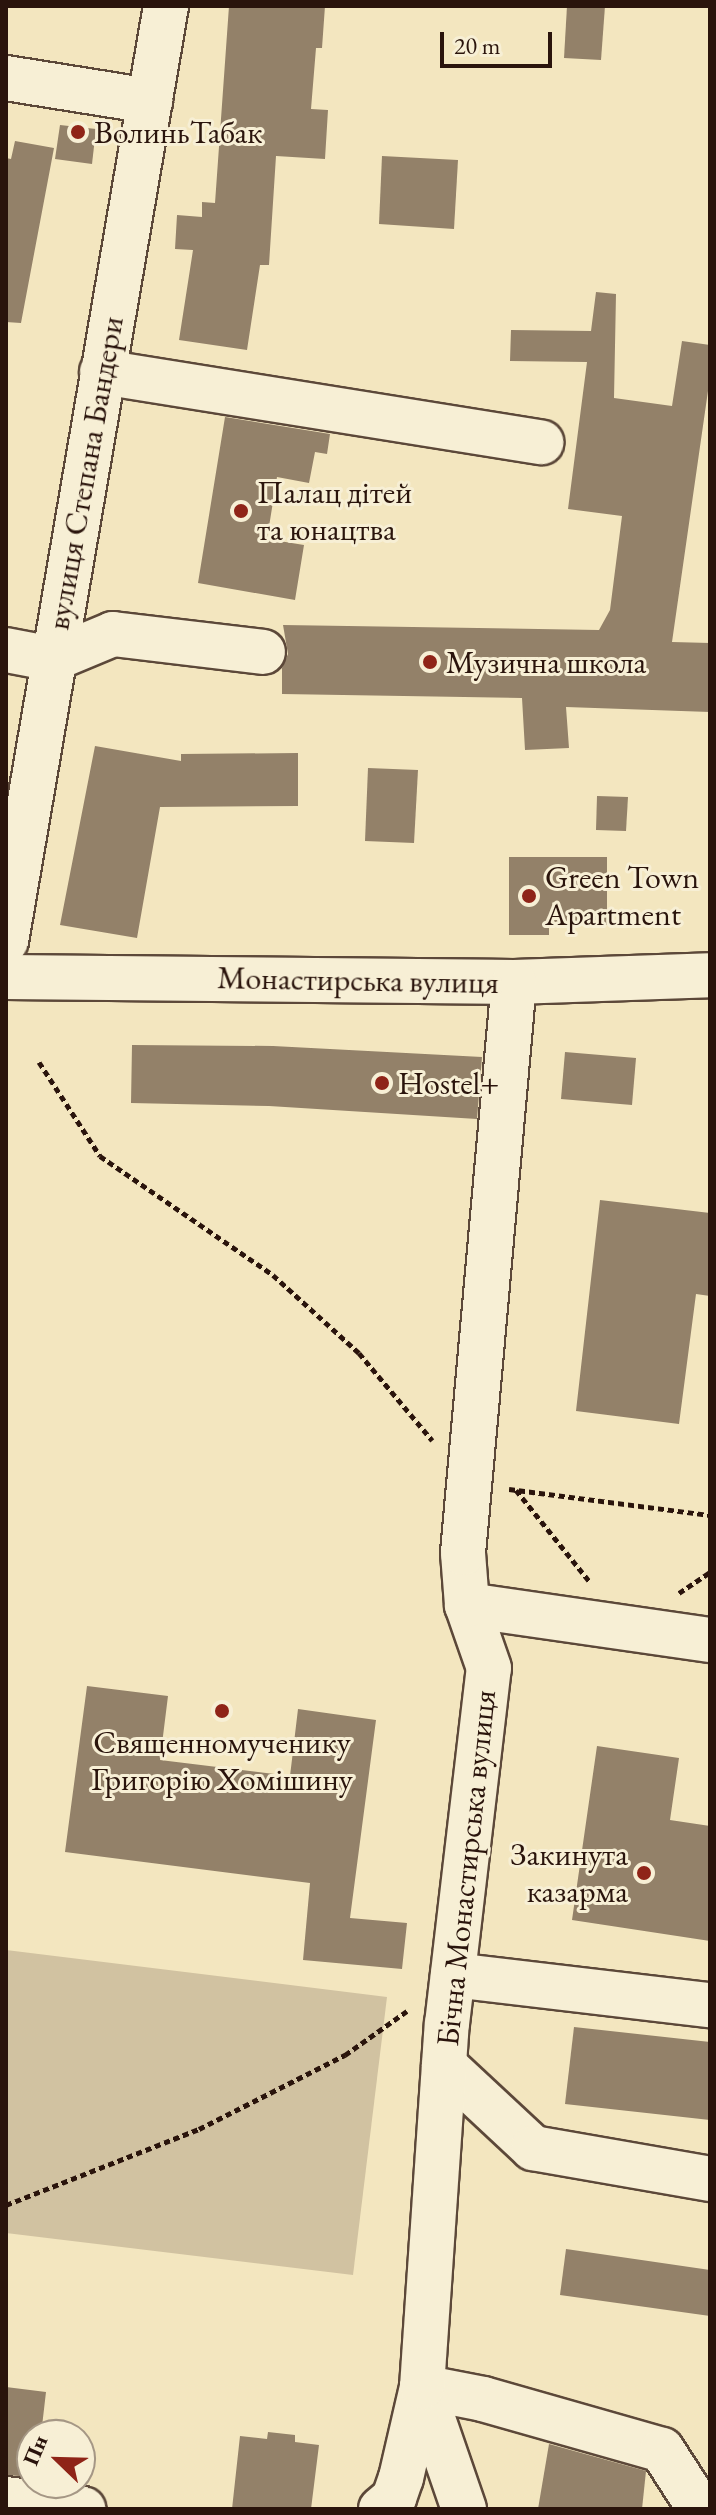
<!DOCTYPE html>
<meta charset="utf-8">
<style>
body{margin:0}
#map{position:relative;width:716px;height:2515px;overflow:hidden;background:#f3e6bf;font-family:"EB Garamond",serif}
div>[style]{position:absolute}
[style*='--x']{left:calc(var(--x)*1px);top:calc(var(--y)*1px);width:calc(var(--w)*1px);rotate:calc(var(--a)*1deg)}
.green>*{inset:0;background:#d1c2a1}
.building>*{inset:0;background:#938169}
.path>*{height:5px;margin-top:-2.5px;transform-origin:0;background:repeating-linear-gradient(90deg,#2a140c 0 6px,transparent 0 10px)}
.roads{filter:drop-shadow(2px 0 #5c4839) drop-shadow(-2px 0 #5c4839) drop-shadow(0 2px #5c4839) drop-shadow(0 -2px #5c4839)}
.minor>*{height:44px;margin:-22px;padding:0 22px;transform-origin:22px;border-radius:22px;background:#f7efd5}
.dots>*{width:22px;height:22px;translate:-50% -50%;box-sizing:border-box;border:4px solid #f7efd5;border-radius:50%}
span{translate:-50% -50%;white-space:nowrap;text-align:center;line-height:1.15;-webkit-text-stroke:6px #f7efd5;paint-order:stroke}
.poi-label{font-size:32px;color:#2a140c}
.left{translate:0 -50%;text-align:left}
.right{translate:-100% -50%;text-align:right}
.street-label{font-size:32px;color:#2a140c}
.frame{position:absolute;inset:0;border:8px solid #2a140c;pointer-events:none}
.north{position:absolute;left:16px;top:2419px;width:80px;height:80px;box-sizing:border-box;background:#f7efd5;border:2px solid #a59785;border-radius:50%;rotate:293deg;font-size:22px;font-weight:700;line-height:32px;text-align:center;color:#2a140c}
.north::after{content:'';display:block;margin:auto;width:28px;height:36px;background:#8f2418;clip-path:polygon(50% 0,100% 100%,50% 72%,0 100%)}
.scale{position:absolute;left:440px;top:32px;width:112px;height:36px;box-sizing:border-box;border:4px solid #2a140c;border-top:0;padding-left:10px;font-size:24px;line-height:28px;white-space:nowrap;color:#2a140c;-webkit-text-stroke:6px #f7efd5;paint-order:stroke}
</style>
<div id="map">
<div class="green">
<div style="clip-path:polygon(6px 1950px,387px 1997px,353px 2275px,6px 2233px)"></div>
</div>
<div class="building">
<div style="clip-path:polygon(229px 6px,325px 6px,322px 48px,316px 48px,311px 109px,328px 110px,325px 159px,276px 156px,269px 265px,260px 265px,247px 350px,179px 340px,193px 250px,175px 249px,177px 215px,202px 217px,202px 202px,215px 203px)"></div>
<div style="clip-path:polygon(567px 6px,605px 6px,601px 60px,564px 58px)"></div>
<div style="clip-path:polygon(60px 125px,96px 129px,92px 164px,55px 159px)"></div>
<div style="clip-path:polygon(15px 141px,54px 148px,21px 323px,6px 322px,6px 158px,11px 159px)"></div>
<div style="clip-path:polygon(382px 156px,458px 160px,454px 229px,379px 224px)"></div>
<div style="clip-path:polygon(596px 292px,616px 294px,614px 398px,672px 406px,682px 341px,710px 345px,710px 377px,672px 642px,710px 643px,710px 712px,566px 707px,569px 748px,525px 750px,522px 698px,282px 694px,282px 668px,288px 654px,283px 625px,599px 630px,610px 610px,622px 516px,568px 509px,587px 362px,510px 361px,511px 330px,591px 331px)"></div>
<div style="clip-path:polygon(225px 417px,330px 434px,327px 454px,315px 452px,309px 483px,277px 477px,267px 539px,304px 545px,295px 600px,198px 583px)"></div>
<div style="clip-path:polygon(95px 746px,181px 761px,181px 754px,298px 753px,298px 806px,160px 807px,137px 938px,60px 925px)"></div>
<div style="clip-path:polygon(368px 768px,418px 770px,414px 843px,365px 841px)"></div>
<div style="clip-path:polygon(597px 796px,628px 797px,626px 831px,596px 830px)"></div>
<div style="clip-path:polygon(509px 857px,607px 857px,607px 925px,549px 924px,549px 935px,509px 935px)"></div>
<div style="clip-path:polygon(132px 1045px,273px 1046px,482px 1057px,477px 1119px,269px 1106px,131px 1103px)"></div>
<div style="clip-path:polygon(565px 1052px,636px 1058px,632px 1105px,561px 1099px)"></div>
<div style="clip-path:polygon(600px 1200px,710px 1213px,710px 1296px,696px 1294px,679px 1424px,576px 1411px)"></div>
<div style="clip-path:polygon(87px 1686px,168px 1696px,160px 1760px,290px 1776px,298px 1709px,376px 1720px,350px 1918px,407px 1923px,402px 1969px,303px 1960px,310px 1883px,65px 1852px)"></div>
<div style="clip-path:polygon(597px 1746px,679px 1758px,670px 1820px,710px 1826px,710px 1941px,572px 1920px)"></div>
<div style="clip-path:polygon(574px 2027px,710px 2042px,710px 2120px,565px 2104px)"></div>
<div style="clip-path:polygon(566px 2249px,710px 2270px,710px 2316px,560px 2295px)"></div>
<div style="clip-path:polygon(6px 2387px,46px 2392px,41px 2435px,32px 2435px,32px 2477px,6px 2475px)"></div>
<div style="clip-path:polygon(268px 2432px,295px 2435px,295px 2442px,319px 2445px,311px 2509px,232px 2509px,240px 2436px,267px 2439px)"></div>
<div style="clip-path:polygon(80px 2443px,92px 2445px,87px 2484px,77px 2483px,80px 2483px)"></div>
<div style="clip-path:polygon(549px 2444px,646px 2471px,642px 2509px,538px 2509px)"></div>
</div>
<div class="path">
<div style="--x:39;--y:1062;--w:112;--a:57"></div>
<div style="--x:100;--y:1156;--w:210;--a:34.5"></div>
<div style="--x:273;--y:1275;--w:116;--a:42.2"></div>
<div style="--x:359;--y:1353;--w:114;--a:50"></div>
<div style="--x:509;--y:1489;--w:203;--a:7.4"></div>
<div style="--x:516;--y:1490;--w:118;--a:51.2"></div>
<div style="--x:679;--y:1593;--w:37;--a:-34"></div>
<div style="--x:6;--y:2205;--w:207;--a:-21.5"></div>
<div style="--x:199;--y:2129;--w:164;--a:-26.9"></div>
<div style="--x:345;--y:2055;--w:76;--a:-35.4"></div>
</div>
<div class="roads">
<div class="minor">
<div style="--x:6;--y:78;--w:146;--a:9.1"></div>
<div style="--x:102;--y:372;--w:445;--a:9.1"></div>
<div style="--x:6;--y:650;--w:48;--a:10.8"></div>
<div style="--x:53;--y:659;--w:65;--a:-22.6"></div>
<div style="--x:113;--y:634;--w:151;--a:6.8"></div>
<div style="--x:6;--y:941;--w:949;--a:-80.29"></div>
<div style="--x:6;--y:977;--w:508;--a:0.56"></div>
<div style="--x:514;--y:982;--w:196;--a:-2"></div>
<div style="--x:467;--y:1605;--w:246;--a:8.2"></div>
<div style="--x:453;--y:1975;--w:259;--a:6.7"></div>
<div style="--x:444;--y:2065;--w:122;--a:43"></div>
<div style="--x:533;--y:2148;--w:180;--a:9.9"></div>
<div style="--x:422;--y:2387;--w:62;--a:11.1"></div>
<div style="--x:483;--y:2399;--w:186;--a:15.9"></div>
<div style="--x:662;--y:2450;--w:70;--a:57.2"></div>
<div style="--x:422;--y:2387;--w:129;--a:71"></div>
<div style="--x:6;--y:2499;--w:78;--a:7.4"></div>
<div style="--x:381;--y:2509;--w:17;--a:-40"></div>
<div style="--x:394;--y:2498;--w:21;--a:-71"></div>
<div style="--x:401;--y:2478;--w:93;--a:-77"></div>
<div style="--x:422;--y:2387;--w:364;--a:-86.1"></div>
<div style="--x:447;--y:2024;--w:358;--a:-83.3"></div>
<div style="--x:489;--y:1668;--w:67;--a:-109.2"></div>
<div style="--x:467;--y:1605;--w:52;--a:-94.4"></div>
<div style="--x:463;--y:1553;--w:573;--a:-84.9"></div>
</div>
</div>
<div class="dots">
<div style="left:78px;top:132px;background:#8f2418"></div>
<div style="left:241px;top:511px;background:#8f2418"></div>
<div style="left:430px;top:662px;background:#8f2418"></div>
<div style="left:529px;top:896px;background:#8f2418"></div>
<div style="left:382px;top:1083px;background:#8f2418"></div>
<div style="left:222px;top:1711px;background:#8f2418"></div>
<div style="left:644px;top:1873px;background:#8f2418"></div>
</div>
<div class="poi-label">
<span class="left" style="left:94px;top:132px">ВолиньТабак</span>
<span class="left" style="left:257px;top:511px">Палац дітей<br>та юнацтва</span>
<span class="left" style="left:446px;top:662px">Музична школа</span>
<span class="left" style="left:545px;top:896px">Green Town<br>Apartment</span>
<span class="left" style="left:398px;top:1083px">Hostel+</span>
<span style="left:222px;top:1761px">Священномученику<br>Григорію Хомішину</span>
<span class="right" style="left:628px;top:1873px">Закинута<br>казарма</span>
</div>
<div class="street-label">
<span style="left:85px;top:473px;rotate:-80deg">вулиця Степана Бандери</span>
<span style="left:358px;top:980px;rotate:1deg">Монастирська вулиця</span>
<span style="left:466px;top:1868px;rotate:-84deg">Бічна Монастирська вулиця</span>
</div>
<div class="frame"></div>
<div class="north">Пн</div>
<div class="scale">20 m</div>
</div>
